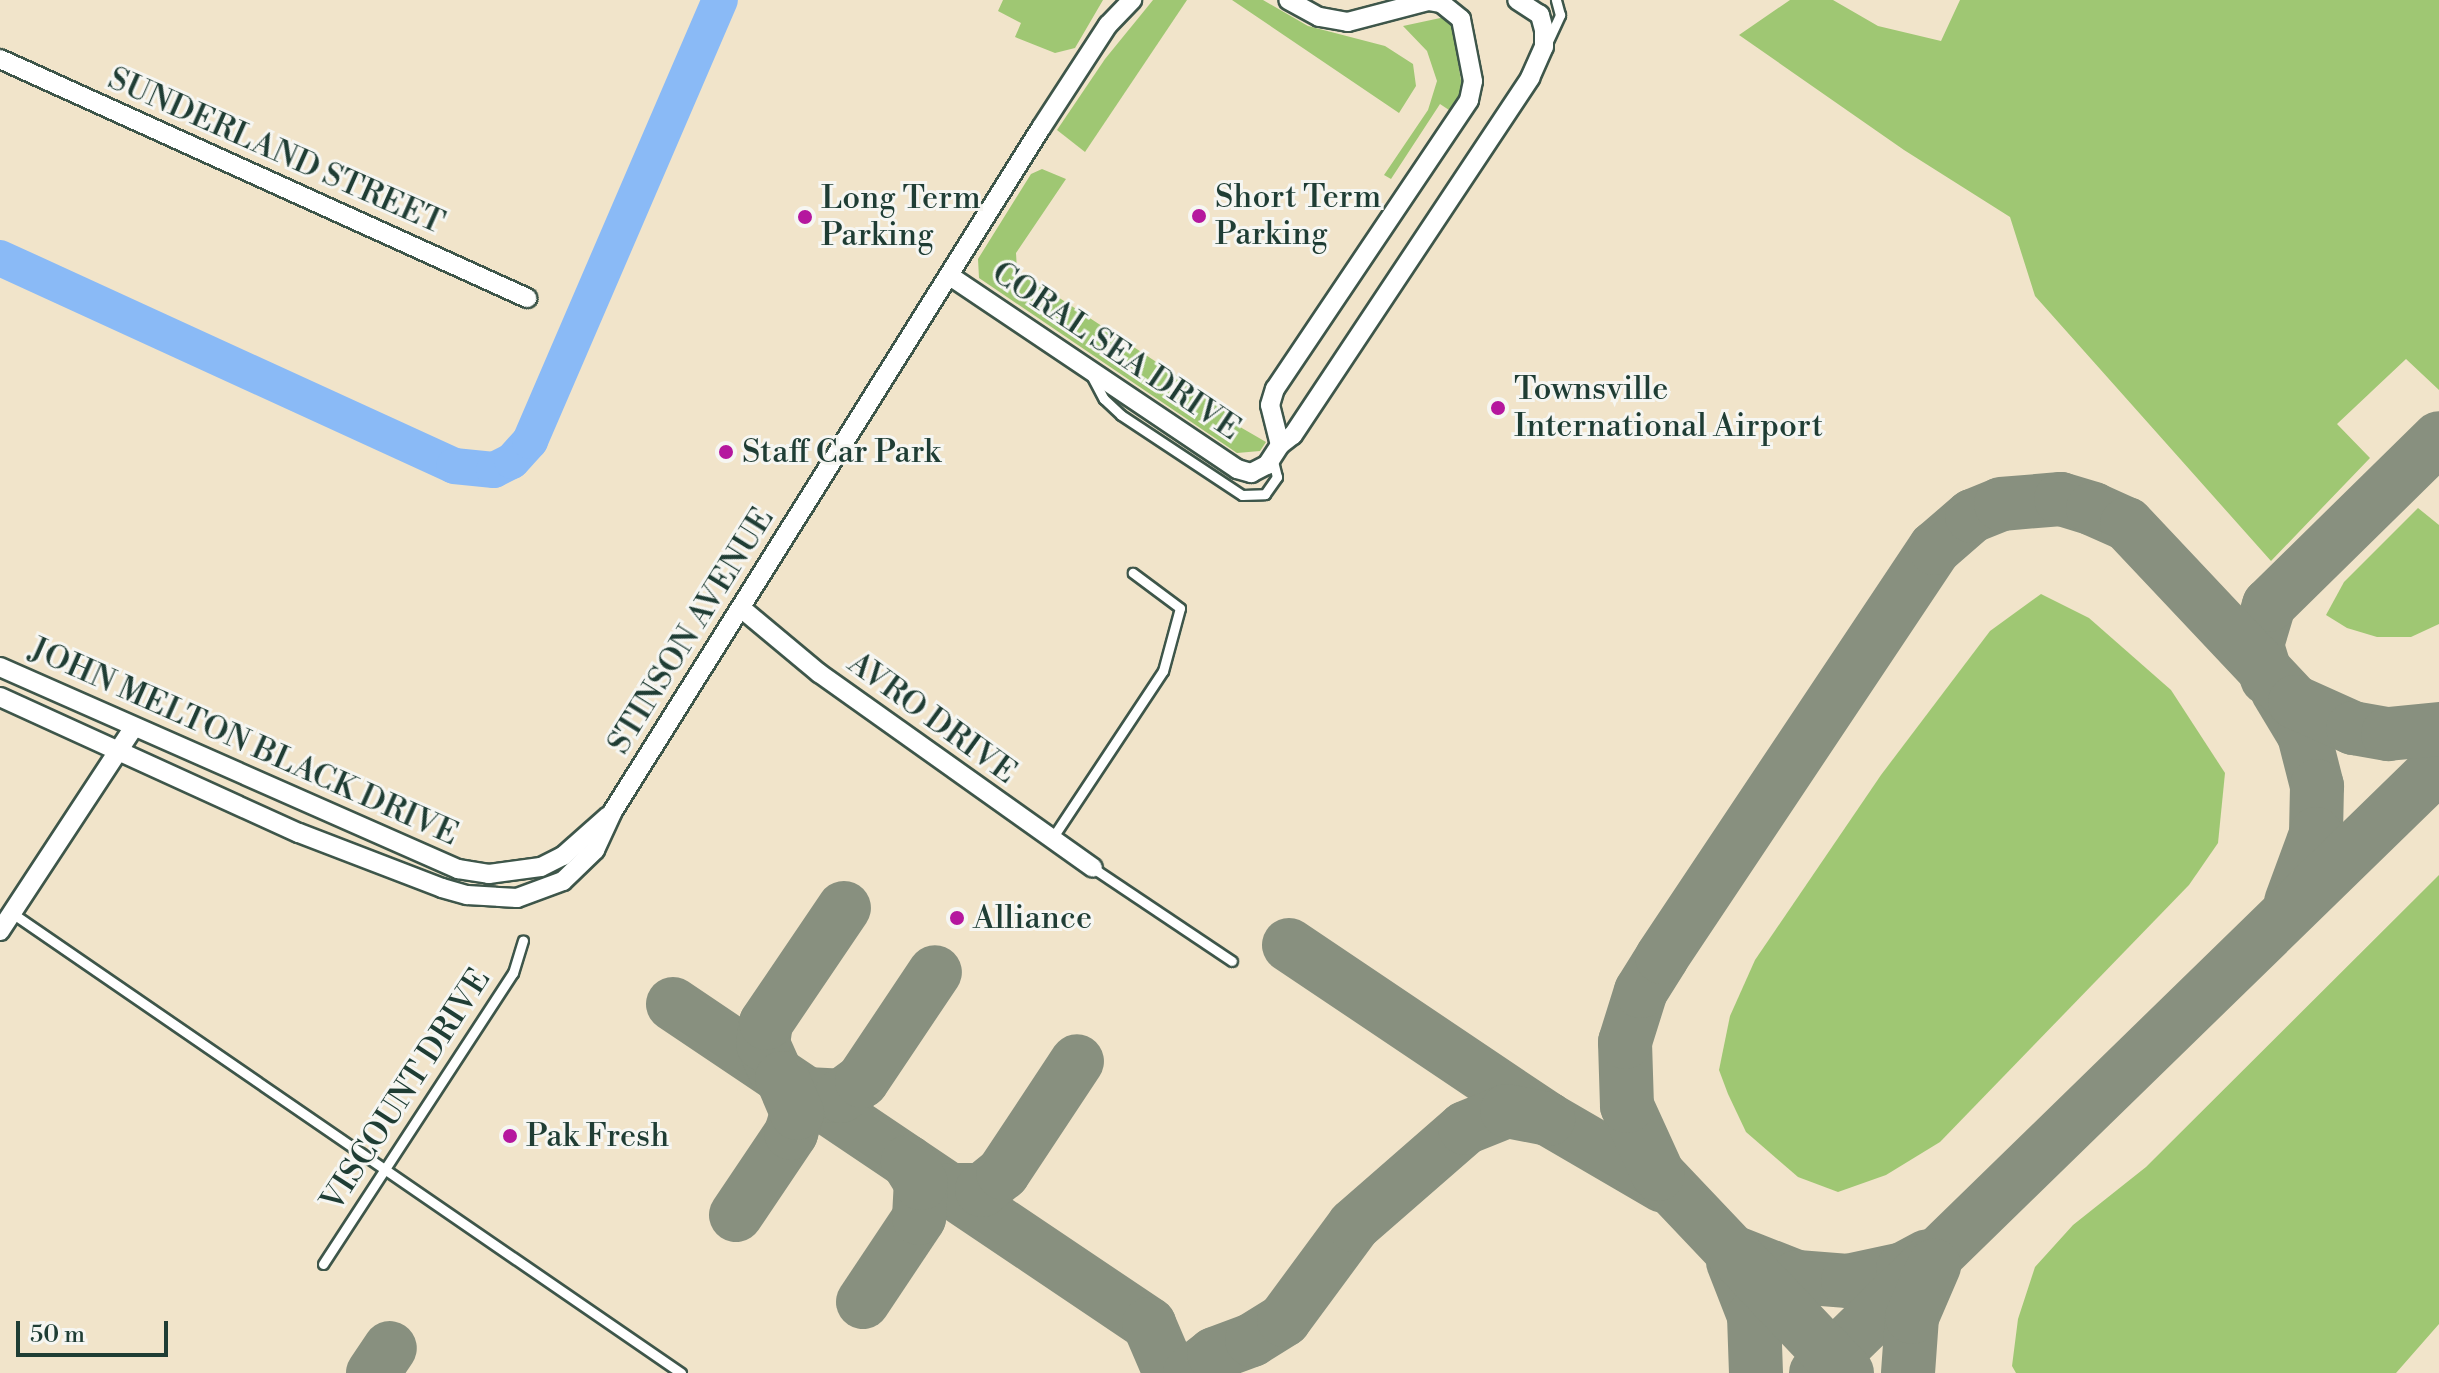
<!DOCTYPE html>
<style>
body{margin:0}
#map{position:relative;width:2439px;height:1373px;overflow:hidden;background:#f1e4ca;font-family:"Libre Bodoni",serif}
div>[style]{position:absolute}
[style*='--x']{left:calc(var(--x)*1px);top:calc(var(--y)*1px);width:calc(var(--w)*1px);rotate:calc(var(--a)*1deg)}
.green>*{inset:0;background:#9fc773}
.river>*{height:36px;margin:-18px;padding:0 18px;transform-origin:18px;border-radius:18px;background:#8abaf6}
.taxiway>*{height:54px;margin:-27px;padding:0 27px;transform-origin:27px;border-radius:27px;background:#88907f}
.roads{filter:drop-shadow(2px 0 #3e564a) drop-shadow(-2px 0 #3e564a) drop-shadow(0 2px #3e564a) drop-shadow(0 -2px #3e564a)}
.lane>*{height:9px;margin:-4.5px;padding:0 4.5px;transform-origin:4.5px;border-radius:4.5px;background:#fff}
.street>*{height:18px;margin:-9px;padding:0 9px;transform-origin:9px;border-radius:9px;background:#fff}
.dots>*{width:22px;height:22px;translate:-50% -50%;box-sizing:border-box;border:4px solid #f6f6f2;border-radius:50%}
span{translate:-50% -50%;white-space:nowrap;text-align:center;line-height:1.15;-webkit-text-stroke:6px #f6f6f2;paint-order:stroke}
.street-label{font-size:32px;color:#1f3d34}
.poi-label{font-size:32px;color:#1f3d34}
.left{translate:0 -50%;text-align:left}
.scale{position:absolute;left:16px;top:1321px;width:152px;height:36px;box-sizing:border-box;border:4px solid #1f3d34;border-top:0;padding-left:10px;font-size:24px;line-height:28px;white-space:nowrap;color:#1f3d34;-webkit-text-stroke:6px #f6f6f2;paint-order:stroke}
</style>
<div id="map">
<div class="green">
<div style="clip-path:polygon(1003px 0,1103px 0,1075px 48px,1055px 53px,1015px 37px,1021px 23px,998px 11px)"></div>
<div style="clip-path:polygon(1153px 0,1187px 0,1085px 152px,1057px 130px,1105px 59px)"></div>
<div style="clip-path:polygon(1232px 0,1263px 0,1308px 26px,1385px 46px,1413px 64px,1416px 86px,1399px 113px)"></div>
<div style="clip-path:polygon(1790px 0,1833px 0,1878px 26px,1941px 41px,1960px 0,2439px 0,2439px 390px,2406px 359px,2337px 424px,2370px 458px,2271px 561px,2035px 296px,2010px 217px,1904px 150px,1739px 35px)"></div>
<div style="clip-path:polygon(1445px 17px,1453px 28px,1463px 94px,1452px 112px,1440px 104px,1391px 179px,1384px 175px,1428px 110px,1437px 81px,1427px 51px,1403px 26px)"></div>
<div style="clip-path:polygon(1042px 169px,1066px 179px,1016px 253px,1017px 270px,1223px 406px,1228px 420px,1266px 442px,1260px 451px,1237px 453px,979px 278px,978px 259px,1031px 174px)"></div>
<div style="clip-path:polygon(2418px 508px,2439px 525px,2439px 624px,2411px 637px,2377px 637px,2347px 628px,2326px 615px,2344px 582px)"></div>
<div style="clip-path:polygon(2041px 594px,2089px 618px,2171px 690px,2225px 773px,2218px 843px,2189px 885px,1940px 1142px,1886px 1175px,1838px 1192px,1798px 1177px,1746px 1132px,1728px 1094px,1719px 1070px,1730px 1016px,1755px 960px,1881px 775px,1990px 631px)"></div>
<div style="clip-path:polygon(2439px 875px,2439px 1324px,2396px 1373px,2016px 1373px,2012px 1366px,2018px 1319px,2035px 1267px,2073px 1225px,2146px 1167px)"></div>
</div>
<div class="river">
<div style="--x:0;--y:258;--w:499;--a:24.6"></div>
<div style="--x:454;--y:466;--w:40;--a:5.7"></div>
<div style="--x:494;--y:470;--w:20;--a:-27"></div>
<div style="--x:512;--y:461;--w:27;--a:-48"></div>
<div style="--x:530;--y:441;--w:480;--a:-66.7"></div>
</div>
<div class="taxiway">
<div style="--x:2267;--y:678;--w:34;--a:-107"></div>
<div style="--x:2257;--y:645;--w:42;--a:-73.3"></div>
<div style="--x:2269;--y:605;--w:238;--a:-44.5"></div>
<div style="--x:2277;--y:690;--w:52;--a:59"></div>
<div style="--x:2304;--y:735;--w:53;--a:75.7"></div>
<div style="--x:2317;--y:786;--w:48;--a:91.2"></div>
<div style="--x:2316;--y:834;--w:72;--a:110.2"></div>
<div style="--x:1289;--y:945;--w:312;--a:33.9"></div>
<div style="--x:1548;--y:1119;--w:133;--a:30.2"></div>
<div style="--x:673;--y:1004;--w:574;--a:33.91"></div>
<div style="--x:1149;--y:1324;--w:53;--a:66.8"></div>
<div style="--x:776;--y:1073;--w:32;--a:-114"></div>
<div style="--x:763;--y:1044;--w:21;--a:-82"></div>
<div style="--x:766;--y:1023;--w:139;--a:-55.9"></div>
<div style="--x:806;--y:1094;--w:35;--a:3"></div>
<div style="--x:841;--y:1096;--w:26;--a:-36"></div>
<div style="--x:862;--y:1081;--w:131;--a:-56.2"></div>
<div style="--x:950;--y:1190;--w:32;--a:0"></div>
<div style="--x:982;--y:1190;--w:27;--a:-39"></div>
<div style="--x:1003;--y:1173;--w:134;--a:-56.5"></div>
<div style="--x:736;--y:1215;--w:99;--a:-56.1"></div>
<div style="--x:791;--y:1133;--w:21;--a:-73"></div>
<div style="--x:797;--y:1113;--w:38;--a:-113"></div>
<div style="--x:1738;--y:1254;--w:63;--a:21.3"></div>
<div style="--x:1797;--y:1277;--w:51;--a:4.5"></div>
<div style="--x:1848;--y:1281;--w:56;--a:-12.3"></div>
<div style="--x:1903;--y:1269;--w:27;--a:-28"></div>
<div style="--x:1733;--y:1262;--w:58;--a:68.7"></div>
<div style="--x:1754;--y:1316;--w:57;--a:88"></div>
<div style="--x:863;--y:1302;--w:101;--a:-56.3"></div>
<div style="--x:919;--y:1218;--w:35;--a:-87"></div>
<div style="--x:921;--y:1183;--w:25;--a:-122"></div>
<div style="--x:373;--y:1373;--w:30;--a:-56"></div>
<div style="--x:1190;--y:1373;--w:31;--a:-38"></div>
<div style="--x:1214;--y:1354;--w:40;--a:-20.2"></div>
<div style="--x:1252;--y:1340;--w:38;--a:-32"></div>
<div style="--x:1284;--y:1320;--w:118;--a:-53.6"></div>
<div style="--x:1354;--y:1225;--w:147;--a:-41.1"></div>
<div style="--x:1465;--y:1128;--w:45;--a:-22"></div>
<div style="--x:1507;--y:1111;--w:42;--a:11"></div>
<div style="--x:1816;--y:1373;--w:870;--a:-44.25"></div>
<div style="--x:1847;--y:1373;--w:274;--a:-133.5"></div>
<div style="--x:1658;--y:1174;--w:75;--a:-114.5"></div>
<div style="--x:1627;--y:1106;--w:64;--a:-91.8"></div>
<div style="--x:1625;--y:1042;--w:53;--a:-72.6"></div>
<div style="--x:1641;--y:991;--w:40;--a:-58"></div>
<div style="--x:1662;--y:957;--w:492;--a:-56.3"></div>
<div style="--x:1935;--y:548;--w:49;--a:-40.9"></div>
<div style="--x:1972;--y:516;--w:31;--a:-22"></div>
<div style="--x:2001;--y:504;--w:60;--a:-4.8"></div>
<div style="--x:2061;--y:499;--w:34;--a:17"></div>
<div style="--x:2093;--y:509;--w:37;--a:24"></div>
<div style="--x:2127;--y:524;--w:245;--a:46.7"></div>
<div style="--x:2295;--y:702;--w:64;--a:24.1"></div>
<div style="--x:2353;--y:728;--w:36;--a:10"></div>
<div style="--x:2388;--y:734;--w:51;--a:-5.6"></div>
<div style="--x:1908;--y:1373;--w:56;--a:-85.9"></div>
<div style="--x:1912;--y:1317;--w:56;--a:-66.7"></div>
</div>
<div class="roads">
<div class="lane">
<div style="--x:1548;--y:41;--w:29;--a:-65"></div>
<div style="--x:1560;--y:15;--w:16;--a:-105"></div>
<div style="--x:1091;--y:375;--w:27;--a:62"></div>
<div style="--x:1104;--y:399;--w:23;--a:43"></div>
<div style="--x:1121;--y:415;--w:145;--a:33.5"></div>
<div style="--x:1242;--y:495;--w:23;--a:-2"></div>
<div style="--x:1265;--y:494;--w:21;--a:-55"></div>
<div style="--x:1277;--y:477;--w:16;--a:-104"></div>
<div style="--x:1051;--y:840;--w:203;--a:-56.5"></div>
<div style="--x:1163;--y:671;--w:65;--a:-74.9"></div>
<div style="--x:1180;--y:608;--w:59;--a:-143.3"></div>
<div style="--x:1093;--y:868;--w:167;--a:33.8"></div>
<div style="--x:12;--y:913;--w:812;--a:34.51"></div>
<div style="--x:323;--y:1264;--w:348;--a:-56.9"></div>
<div style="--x:513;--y:973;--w:34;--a:-73"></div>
</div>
<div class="street">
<div style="--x:0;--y:59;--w:579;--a:24.39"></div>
<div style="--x:950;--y:276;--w:346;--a:33.9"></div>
<div style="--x:1237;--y:469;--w:15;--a:16"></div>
<div style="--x:1251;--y:473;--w:18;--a:-27"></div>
<div style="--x:1267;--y:465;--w:24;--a:-57"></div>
<div style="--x:1280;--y:445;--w:41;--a:-104"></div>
<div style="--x:1270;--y:405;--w:17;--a:-73"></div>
<div style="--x:1275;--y:389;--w:348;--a:-56.1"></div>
<div style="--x:1469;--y:100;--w:19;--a:-78"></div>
<div style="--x:1473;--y:81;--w:63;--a:-101"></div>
<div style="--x:1461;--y:19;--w:26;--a:-141"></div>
<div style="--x:1441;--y:3;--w:13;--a:-171"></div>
<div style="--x:1428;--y:1;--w:83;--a:165.3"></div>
<div style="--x:1348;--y:22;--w:29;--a:-170"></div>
<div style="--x:1319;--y:17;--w:35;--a:-151"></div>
<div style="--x:1280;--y:445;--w:16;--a:-38"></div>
<div style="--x:1293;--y:435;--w:429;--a:-56.4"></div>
<div style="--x:1530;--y:78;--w:34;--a:-66"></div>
<div style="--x:1544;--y:47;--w:17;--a:-90"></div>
<div style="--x:1544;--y:30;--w:16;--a:-105"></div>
<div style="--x:1540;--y:15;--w:27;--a:-147"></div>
<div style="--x:741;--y:608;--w:102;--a:39.8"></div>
<div style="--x:819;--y:673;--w:336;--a:35.4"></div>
<div style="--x:0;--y:667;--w:501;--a:23.8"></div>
<div style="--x:458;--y:869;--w:31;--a:9"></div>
<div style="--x:489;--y:874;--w:52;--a:-7.7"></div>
<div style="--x:541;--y:867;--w:25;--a:-27"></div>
<div style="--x:563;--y:856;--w:60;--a:-41.6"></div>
<div style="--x:0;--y:697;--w:328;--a:24.5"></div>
<div style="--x:299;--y:833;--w:153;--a:21"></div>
<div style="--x:442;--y:888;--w:26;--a:16"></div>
<div style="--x:467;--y:895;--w:50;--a:3.4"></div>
<div style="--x:517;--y:898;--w:49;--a:-20.3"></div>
<div style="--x:563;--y:881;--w:45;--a:-44.1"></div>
<div style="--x:595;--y:850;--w:43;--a:-65.2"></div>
<div style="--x:613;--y:811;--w:806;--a:-57.93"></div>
<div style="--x:1041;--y:128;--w:123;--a:-57"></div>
<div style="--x:1108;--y:25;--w:35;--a:-46"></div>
<div style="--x:0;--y:931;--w:244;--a:-56.7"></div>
</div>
</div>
<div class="dots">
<div style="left:1199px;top:216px;background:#b5179e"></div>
<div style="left:805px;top:217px;background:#b5179e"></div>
<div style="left:1498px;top:408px;background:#b5179e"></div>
<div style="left:726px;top:452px;background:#b5179e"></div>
<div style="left:957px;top:918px;background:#b5179e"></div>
<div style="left:510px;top:1136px;background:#b5179e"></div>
</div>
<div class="street-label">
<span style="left:276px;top:151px;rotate:24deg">SUNDERLAND STREET</span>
<span style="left:1116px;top:351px;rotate:34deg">CORAL SEA DRIVE</span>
<span style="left:691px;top:631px;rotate:-58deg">STINSON AVENUE</span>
<span style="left:932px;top:718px;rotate:36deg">AVRO DRIVE</span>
<span style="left:244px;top:742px;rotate:24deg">JOHN MELTON BLACK DRIVE</span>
<span style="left:406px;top:1090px;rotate:-57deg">VISCOUNT DRIVE</span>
</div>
<div class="poi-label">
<span class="left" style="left:1215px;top:216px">Short Term<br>Parking</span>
<span class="left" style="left:821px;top:217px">Long Term<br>Parking</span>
<span class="left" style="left:1514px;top:408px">Townsville<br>International Airport</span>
<span class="left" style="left:742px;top:452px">Staff Car Park</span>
<span class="left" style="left:973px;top:918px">Alliance</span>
<span class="left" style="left:526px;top:1136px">Pak Fresh</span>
</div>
<div class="scale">50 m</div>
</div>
